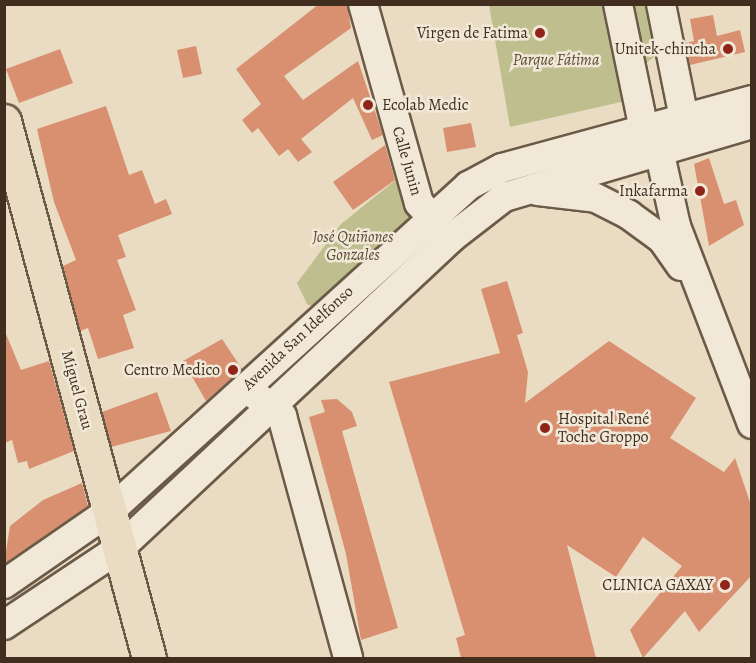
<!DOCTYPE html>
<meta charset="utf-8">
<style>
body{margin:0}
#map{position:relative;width:756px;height:663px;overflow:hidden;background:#eadcc2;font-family:Alegreya,serif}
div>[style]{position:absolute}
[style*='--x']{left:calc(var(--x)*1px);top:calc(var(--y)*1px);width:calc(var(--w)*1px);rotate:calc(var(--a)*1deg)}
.green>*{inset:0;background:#bebe8e}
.building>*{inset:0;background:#d89071}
.roads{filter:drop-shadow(2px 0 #6b5a47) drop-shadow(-2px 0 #6b5a47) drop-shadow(0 2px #6b5a47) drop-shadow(0 -2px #6b5a47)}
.minor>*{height:28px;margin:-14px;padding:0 14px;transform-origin:14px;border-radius:14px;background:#f1e8d7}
.major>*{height:33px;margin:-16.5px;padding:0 16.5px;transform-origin:16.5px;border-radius:16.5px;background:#eadcc2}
.dots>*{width:16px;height:16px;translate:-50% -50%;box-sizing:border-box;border:3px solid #f1e8d7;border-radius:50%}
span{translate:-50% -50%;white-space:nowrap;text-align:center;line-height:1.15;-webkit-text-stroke:5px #f1e8d7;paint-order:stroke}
.poi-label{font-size:16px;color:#412e1e}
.right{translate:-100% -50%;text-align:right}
.left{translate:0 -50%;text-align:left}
.park-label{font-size:16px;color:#5a4b34;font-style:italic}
.street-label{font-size:16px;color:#412e1e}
.frame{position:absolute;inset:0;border:6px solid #412e1e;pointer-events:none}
</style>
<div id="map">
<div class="green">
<div style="clip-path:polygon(489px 5px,606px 5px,630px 100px,510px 127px)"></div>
<div style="clip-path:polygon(626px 5px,648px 5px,658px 54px,638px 69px)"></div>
<div style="clip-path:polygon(397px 179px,413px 219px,319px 310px,307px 304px,297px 283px,341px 224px)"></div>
</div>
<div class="building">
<div style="clip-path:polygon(319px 4px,347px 4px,351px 28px,284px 76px,303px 100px,358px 61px,383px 135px,372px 140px,353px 98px,301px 139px,312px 152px,298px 162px,288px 149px,279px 156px,258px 128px,252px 133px,242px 120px,261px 104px,236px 69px)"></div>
<div style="clip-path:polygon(713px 15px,717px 36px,740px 30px,745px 52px,690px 65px,686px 43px,694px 41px,690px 19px)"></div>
<div style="clip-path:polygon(196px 46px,202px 74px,183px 78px,177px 50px)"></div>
<div style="clip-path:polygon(60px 49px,73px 83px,19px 103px,6px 69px)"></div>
<div style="clip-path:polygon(106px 106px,129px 175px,142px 170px,155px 204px,166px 199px,172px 214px,118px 235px,126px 257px,117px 260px,136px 310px,123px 315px,134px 348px,98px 359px,88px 328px,80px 331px,63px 266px,76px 260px,54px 202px,37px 129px)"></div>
<div style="clip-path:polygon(471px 123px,476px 147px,447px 152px,443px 128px)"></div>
<div style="clip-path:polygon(385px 145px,395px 180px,353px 210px,333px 182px)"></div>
<div style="clip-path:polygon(709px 158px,724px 204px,736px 200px,744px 225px,709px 246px,694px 164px)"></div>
<div style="clip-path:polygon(507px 281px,523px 333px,517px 335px,528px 372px,525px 403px,609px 341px,696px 398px,670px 438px,724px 472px,735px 458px,752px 508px,752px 575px,699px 632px,685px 611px,643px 658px,630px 630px,682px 566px,643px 537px,616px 577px,567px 545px,596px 658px,461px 658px,456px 638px,465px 635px,389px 382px,500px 353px,481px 289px)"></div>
<div style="clip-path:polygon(4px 329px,21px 370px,49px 361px,74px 451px,29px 469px,27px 461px,18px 463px,12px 440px,4px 443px)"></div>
<div style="clip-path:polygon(222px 339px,242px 369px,206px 401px,183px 361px)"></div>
<div style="clip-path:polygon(157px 392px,171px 431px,111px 447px,102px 412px)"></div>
<div style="clip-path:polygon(337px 399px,352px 412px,357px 426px,342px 431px,398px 628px,361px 640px,346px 554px,309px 417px,325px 412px,321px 400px)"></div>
<div style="clip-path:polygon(82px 483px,88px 506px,4px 564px,10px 526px,43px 500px)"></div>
</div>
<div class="roads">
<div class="minor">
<div style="--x:363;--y:4;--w:207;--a:74.3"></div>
<div style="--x:419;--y:203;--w:35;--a:49"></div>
<div style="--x:618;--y:4;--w:128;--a:78.3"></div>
<div style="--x:644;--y:129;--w:26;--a:54"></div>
<div style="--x:659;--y:150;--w:78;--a:77.4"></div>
<div style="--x:676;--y:226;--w:212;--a:69"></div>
<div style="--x:661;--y:4;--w:116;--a:78.6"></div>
<div style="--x:684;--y:118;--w:17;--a:126"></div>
<div style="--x:538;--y:191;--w:58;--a:6.9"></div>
<div style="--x:596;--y:198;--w:37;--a:27"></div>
<div style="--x:629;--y:215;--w:41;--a:36"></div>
<div style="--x:662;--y:239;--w:33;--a:55"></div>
<div style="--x:254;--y:394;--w:36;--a:38"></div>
<div style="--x:282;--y:416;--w:251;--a:74.7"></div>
<div style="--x:4;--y:584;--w:129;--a:-34.6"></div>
<div style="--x:110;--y:511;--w:484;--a:-42.2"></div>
<div style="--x:468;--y:186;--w:38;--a:-28"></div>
<div style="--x:502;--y:168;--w:259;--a:-15.2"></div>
<div style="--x:4;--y:625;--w:139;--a:-33.6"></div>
<div style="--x:120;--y:548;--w:453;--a:-43.1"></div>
<div style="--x:451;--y:238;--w:67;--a:-37.7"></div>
<div style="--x:504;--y:197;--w:259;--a:-16.4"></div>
</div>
<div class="major">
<div style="--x:4;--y:121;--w:556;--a:74.89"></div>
</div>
</div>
<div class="dots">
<div style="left:540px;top:33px;background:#8f2418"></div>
<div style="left:728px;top:49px;background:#8f2418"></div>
<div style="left:368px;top:105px;background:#8f2418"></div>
<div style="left:700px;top:191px;background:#8f2418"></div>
<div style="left:233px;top:370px;background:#8f2418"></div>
<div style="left:545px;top:428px;background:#8f2418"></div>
<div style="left:725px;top:585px;background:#8f2418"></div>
</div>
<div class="poi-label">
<span class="right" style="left:528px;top:33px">Virgen de Fatima</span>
<span class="right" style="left:716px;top:49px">Unitek-chincha</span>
<span class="left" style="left:382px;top:105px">Ecolab Medic</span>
<span class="right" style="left:688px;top:191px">Inkafarma</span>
<span class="right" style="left:220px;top:370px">Centro Medico</span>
<span class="left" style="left:558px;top:428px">Hospital René<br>Toche Groppo</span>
<span class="right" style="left:713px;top:585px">CLINICA GAXAY</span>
</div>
<div class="park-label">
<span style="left:556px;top:60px">Parque Fátima</span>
<span style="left:353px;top:246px">José Quiñones<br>Gonzales</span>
</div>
<div class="street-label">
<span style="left:407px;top:161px;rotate:74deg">Calle Junin</span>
<span style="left:298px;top:338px;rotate:-43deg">Avenida San Idelfonso</span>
<span style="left:77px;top:390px;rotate:75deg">Miguel Grau</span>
</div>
<div class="frame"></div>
</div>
